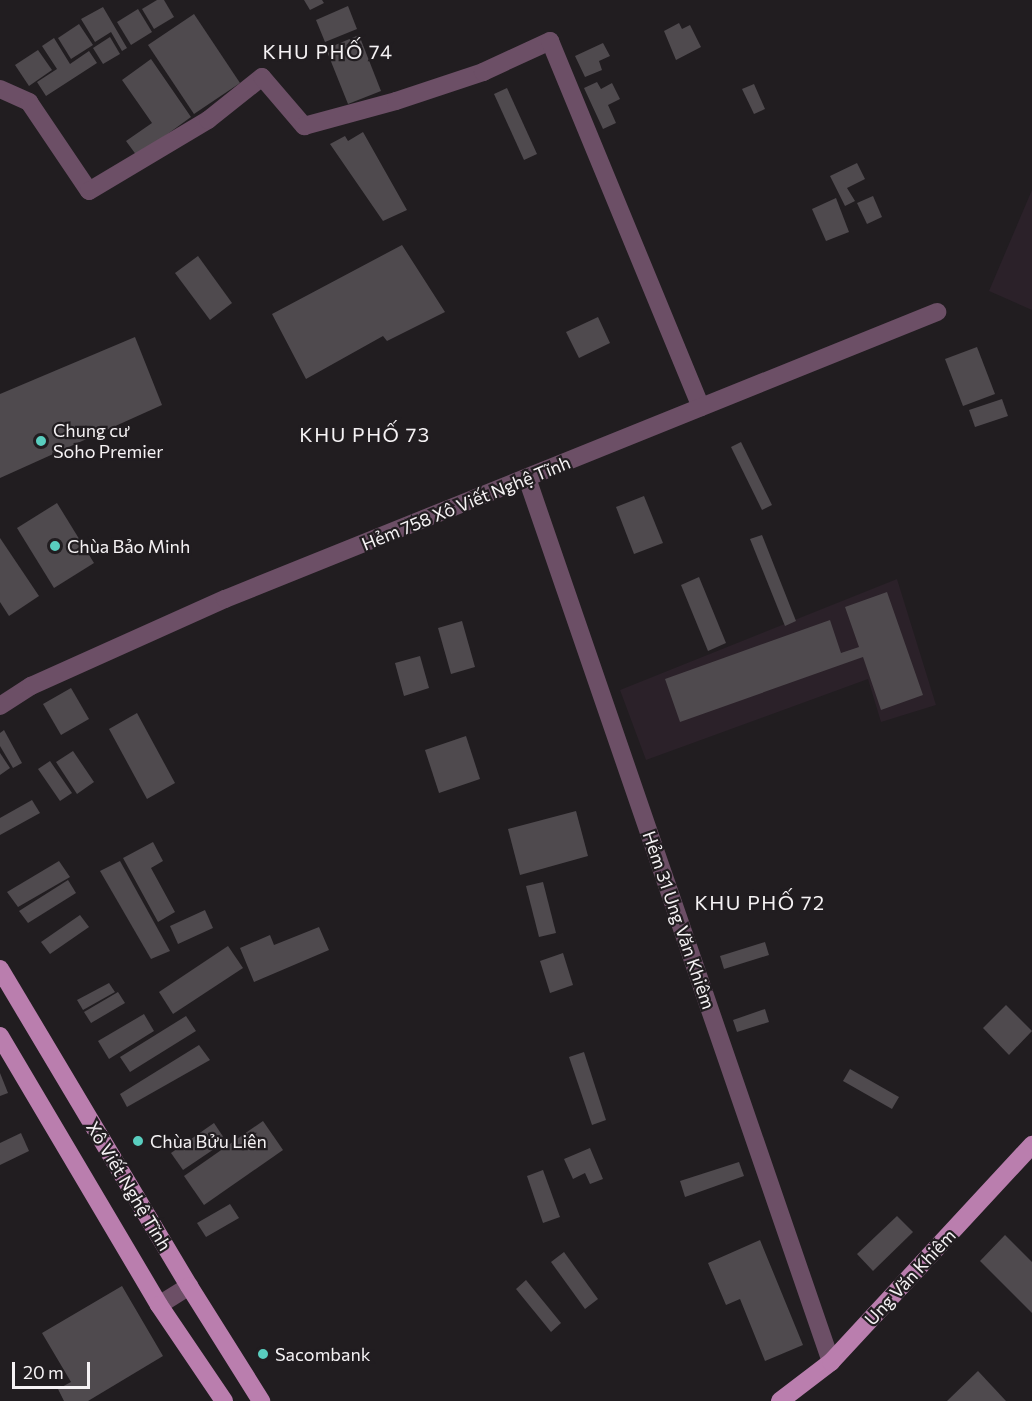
<!DOCTYPE html>
<meta charset="utf-8">
<style>
body{margin:0}
#map{position:relative;width:1032px;height:1401px;overflow:hidden;background:#211d20;font-family:Commissioner,sans-serif}
div>[style]{position:absolute}
[style*='--x']{left:calc(var(--x)*1px);top:calc(var(--y)*1px);width:calc(var(--w)*1px);rotate:calc(var(--a)*1deg)}
.built>*{inset:0;background:#2b2129}
.building>*{inset:0;background:#4f4a4e}
.minor>*{height:18px;margin:-9px;padding:0 9px;transform-origin:9px;border-radius:9px;background:#6c4f66}
.major>*{height:18px;margin:-9px;padding:0 9px;transform-origin:9px;border-radius:9px;background:#ba7eae}
.dots>*{width:16px;height:16px;translate:-50% -50%;box-sizing:border-box;border:3px solid #211d20;border-radius:50%}
span{translate:-50% -50%;white-space:nowrap;text-align:center;line-height:1.15;-webkit-text-stroke:4.5px #211d20;paint-order:stroke}
.poi-label{font-size:18px;color:#f5f2f4}
.left{translate:0 -50%;text-align:left}
.street-label{font-size:18px;color:#f5f2f4}
.neighbourhood-label{font-size:20px;color:#f5f2f4;letter-spacing:1.5px}
.scale{position:absolute;left:12px;top:1362px;width:78px;height:27px;box-sizing:border-box;border:3px solid #f5f2f4;border-top:0;padding-left:8px;font-size:18px;line-height:21px;white-space:nowrap;color:#f5f2f4;-webkit-text-stroke:4px #211d20;paint-order:stroke}
</style>
<div id="map">
<div class="built">
<div style="clip-path:polygon(1032px 190px,1032px 310px,989px 291px)"></div>
<div style="clip-path:polygon(897px 579px,936px 705px,881px 722px,868px 679px,646px 760px,620px 690px)"></div>
</div>
<div class="building">
<div style="clip-path:polygon(157px 0,164px 0,174px 17px,154px 29px,142px 9px)"></div>
<div style="clip-path:polygon(304px 0,322px 0,324px 3px,310px 10px)"></div>
<div style="clip-path:polygon(348px 6px,357px 29px,325px 42px,316px 20px)"></div>
<div style="clip-path:polygon(103px 7px,127px 48px,122px 51px,111px 32px,95px 42px,81px 19px)"></div>
<div style="clip-path:polygon(138px 9px,152px 32px,131px 45px,117px 22px)"></div>
<div style="clip-path:polygon(194px 14px,240px 83px,194px 114px,148px 45px)"></div>
<div style="clip-path:polygon(679px 23px,682px 29px,690px 25px,701px 47px,676px 60px,664px 31px)"></div>
<div style="clip-path:polygon(79px 24px,93px 45px,71px 59px,58px 38px)"></div>
<div style="clip-path:polygon(359px 35px,381px 91px,348px 104px,326px 49px)"></div>
<div style="clip-path:polygon(110px 37px,120px 54px,103px 64px,93px 48px)"></div>
<div style="clip-path:polygon(54px 38px,70px 64px,89px 51px,97px 63px,46px 96px,37px 82px,57px 69px,42px 46px)"></div>
<div style="clip-path:polygon(603px 43px,610px 56px,599px 61px,602px 70px,585px 77px,575px 56px)"></div>
<div style="clip-path:polygon(38px 50px,52px 70px,29px 86px,15px 65px)"></div>
<div style="clip-path:polygon(151px 59px,191px 117px,137px 156px,126px 141px,152px 123px,122px 80px)"></div>
<div style="clip-path:polygon(597px 82px,601px 89px,612px 83px,620px 99px,608px 105px,616px 123px,603px 129px,584px 88px)"></div>
<div style="clip-path:polygon(754px 84px,765px 109px,754px 114px,742px 89px)"></div>
<div style="clip-path:polygon(507px 88px,537px 154px,524px 160px,494px 94px)"></div>
<div style="clip-path:polygon(363px 132px,407px 210px,383px 221px,330px 144px,345px 136px,348px 141px)"></div>
<div style="clip-path:polygon(857px 163px,865px 179px,847px 188px,855px 201px,845px 206px,830px 176px)"></div>
<div style="clip-path:polygon(873px 196px,882px 217px,867px 224px,857px 203px)"></div>
<div style="clip-path:polygon(836px 198px,849px 232px,826px 241px,812px 209px)"></div>
<div style="clip-path:polygon(402px 245px,445px 312px,387px 341px,383px 336px,306px 379px,272px 314px)"></div>
<div style="clip-path:polygon(198px 256px,232px 303px,210px 320px,175px 273px)"></div>
<div style="clip-path:polygon(598px 317px,610px 343px,579px 358px,566px 332px)"></div>
<div style="clip-path:polygon(135px 337px,162px 405px,0 478px,0 394px)"></div>
<div style="clip-path:polygon(977px 347px,995px 394px,963px 406px,945px 359px)"></div>
<div style="clip-path:polygon(1002px 399px,1008px 416px,975px 427px,969px 410px)"></div>
<div style="clip-path:polygon(741px 442px,772px 505px,762px 510px,731px 447px)"></div>
<div style="clip-path:polygon(644px 496px,663px 543px,634px 554px,616px 507px)"></div>
<div style="clip-path:polygon(57px 503px,94px 563px,54px 588px,17px 528px)"></div>
<div style="clip-path:polygon(762px 535px,796px 621px,785px 626px,750px 539px)"></div>
<div style="clip-path:polygon(0 538px,39px 596px,9px 616px,0 602px)"></div>
<div style="clip-path:polygon(699px 577px,726px 643px,708px 651px,681px 585px)"></div>
<div style="clip-path:polygon(887px 592px,923px 695px,881px 710px,863px 657px,680px 722px,665px 679px,830px 620px,841px 653px,859px 647px,845px 607px)"></div>
<div style="clip-path:polygon(462px 621px,475px 667px,451px 674px,438px 628px)"></div>
<div style="clip-path:polygon(420px 656px,429px 688px,404px 696px,395px 663px)"></div>
<div style="clip-path:polygon(71px 688px,89px 719px,61px 735px,43px 704px)"></div>
<div style="clip-path:polygon(137px 713px,175px 783px,147px 799px,109px 729px)"></div>
<div style="clip-path:polygon(4px 730px,22px 763px,13px 768px,0 746px,0 733px)"></div>
<div style="clip-path:polygon(466px 736px,480px 779px,439px 793px,425px 750px)"></div>
<div style="clip-path:polygon(73px 751px,94px 782px,77px 794px,56px 762px)"></div>
<div style="clip-path:polygon(0 753px,10px 768px,0 775px)"></div>
<div style="clip-path:polygon(50px 761px,72px 793px,60px 801px,38px 769px)"></div>
<div style="clip-path:polygon(32px 800px,40px 813px,0 835px,0 818px)"></div>
<div style="clip-path:polygon(576px 811px,588px 856px,520px 875px,508px 829px)"></div>
<div style="clip-path:polygon(153px 842px,163px 861px,151px 868px,175px 912px,158px 922px,123px 858px)"></div>
<div style="clip-path:polygon(59px 861px,70px 877px,18px 907px,7px 892px)"></div>
<div style="clip-path:polygon(120px 861px,170px 951px,151px 959px,100px 871px)"></div>
<div style="clip-path:polygon(68px 880px,76px 893px,28px 923px,19px 911px)"></div>
<div style="clip-path:polygon(543px 882px,556px 933px,539px 937px,526px 886px)"></div>
<div style="clip-path:polygon(205px 910px,213px 928px,178px 944px,170px 926px)"></div>
<div style="clip-path:polygon(80px 915px,89px 927px,50px 954px,41px 942px)"></div>
<div style="clip-path:polygon(319px 927px,329px 950px,254px 982px,240px 948px,270px 935px,274px 945px)"></div>
<div style="clip-path:polygon(765px 942px,769px 955px,724px 969px,720px 956px)"></div>
<div style="clip-path:polygon(228px 946px,243px 968px,173px 1014px,159px 992px)"></div>
<div style="clip-path:polygon(563px 953px,573px 985px,550px 993px,540px 961px)"></div>
<div style="clip-path:polygon(109px 983px,115px 992px,83px 1010px,77px 1000px)"></div>
<div style="clip-path:polygon(118px 992px,125px 1003px,91px 1023px,84px 1012px)"></div>
<div style="clip-path:polygon(1006px 1005px,1032px 1031px,1009px 1055px,983px 1028px)"></div>
<div style="clip-path:polygon(765px 1009px,769px 1022px,737px 1032px,733px 1020px)"></div>
<div style="clip-path:polygon(144px 1014px,154px 1031px,109px 1059px,98px 1041px)"></div>
<div style="clip-path:polygon(186px 1016px,196px 1031px,130px 1072px,120px 1057px)"></div>
<div style="clip-path:polygon(199px 1045px,210px 1060px,127px 1107px,120px 1094px)"></div>
<div style="clip-path:polygon(584px 1052px,606px 1120px,592px 1125px,569px 1057px)"></div>
<div style="clip-path:polygon(850px 1069px,899px 1097px,892px 1109px,843px 1081px)"></div>
<div style="clip-path:polygon(0 1073px,8px 1093px,0 1096px)"></div>
<div style="clip-path:polygon(263px 1121px,283px 1150px,204px 1205px,184px 1176px)"></div>
<div style="clip-path:polygon(214px 1123px,226px 1141px,183px 1170px,171px 1153px)"></div>
<div style="clip-path:polygon(21px 1133px,29px 1151px,0 1165px,0 1143px)"></div>
<div style="clip-path:polygon(590px 1148px,603px 1179px,590px 1184px,585px 1173px,573px 1179px,564px 1159px)"></div>
<div style="clip-path:polygon(739px 1162px,744px 1176px,685px 1197px,680px 1181px)"></div>
<div style="clip-path:polygon(543px 1170px,560px 1217px,543px 1223px,527px 1176px)"></div>
<div style="clip-path:polygon(230px 1204px,239px 1218px,206px 1237px,197px 1223px)"></div>
<div style="clip-path:polygon(897px 1216px,913px 1232px,873px 1271px,857px 1254px)"></div>
<div style="clip-path:polygon(1005px 1235px,1032px 1262px,1032px 1313px,980px 1261px)"></div>
<div style="clip-path:polygon(760px 1240px,803px 1345px,765px 1361px,740px 1299px,726px 1305px,708px 1263px)"></div>
<div style="clip-path:polygon(564px 1252px,598px 1299px,585px 1309px,551px 1262px)"></div>
<div style="clip-path:polygon(526px 1280px,561px 1323px,551px 1332px,516px 1289px)"></div>
<div style="clip-path:polygon(122px 1286px,163px 1356px,88px 1401px,64px 1401px,58px 1389px,71px 1382px,42px 1333px)"></div>
<div style="clip-path:polygon(978px 1371px,1006px 1401px,947px 1401px)"></div>
</div>
<div class="minor">
<div style="--x:0;--y:89;--w:32;--a:24"></div>
<div style="--x:29;--y:102;--w:107;--a:56"></div>
<div style="--x:89;--y:191;--w:139;--a:-30.8"></div>
<div style="--x:208;--y:120;--w:69;--a:-38.5"></div>
<div style="--x:262;--y:77;--w:65;--a:49.4"></div>
<div style="--x:304;--y:126;--w:95;--a:-15.2"></div>
<div style="--x:396;--y:101;--w:92;--a:-18.4"></div>
<div style="--x:483;--y:72;--w:74;--a:-24.8"></div>
<div style="--x:550;--y:41;--w:396;--a:67.6"></div>
<div style="--x:527;--y:478;--w:935;--a:71.02"></div>
<div style="--x:0;--y:706;--w:37;--a:-33"></div>
<div style="--x:31;--y:686;--w:213;--a:-24.2"></div>
<div style="--x:225;--y:599;--w:768;--a:-21.95"></div>
<div style="--x:159;--y:1305;--w:36;--a:-32"></div>
</div>
<div class="major">
<div style="--x:0;--y:969;--w:369;--a:59.2"></div>
<div style="--x:189;--y:1286;--w:136;--a:57.9"></div>
<div style="--x:0;--y:1036;--w:312;--a:59.4"></div>
<div style="--x:159;--y:1305;--w:116;--a:55.9"></div>
<div style="--x:780;--y:1401;--w:64;--a:-37.4"></div>
<div style="--x:831;--y:1362;--w:296;--a:-47.2"></div>
</div>
<div class="dots">
<div style="left:41px;top:441px;background:#59cebf"></div>
<div style="left:55px;top:546px;background:#59cebf"></div>
<div style="left:138px;top:1141px;background:#59cebf"></div>
<div style="left:263px;top:1354px;background:#59cebf"></div>
</div>
<div class="poi-label">
<span class="left" style="left:53px;top:441px">Chung cư<br>Soho Premier</span>
<span class="left" style="left:67px;top:546px">Chùa Bảo Minh</span>
<span class="left" style="left:150px;top:1141px">Chùa Bửu Liên</span>
<span class="left" style="left:275px;top:1354px">Sacombank</span>
</div>
<div class="street-label">
<span style="left:466px;top:503px;rotate:-22deg">Hẻm 758 Xô Viết Nghệ Tĩnh</span>
<span style="left:679px;top:920px;rotate:71deg">Hẻm 31 Ung Văn Khiêm</span>
<span style="left:129px;top:1186px;rotate:59deg">Xô Viết Nghệ Tĩnh</span>
<span style="left:910px;top:1277px;rotate:-47deg">Ung Văn Khiêm</span>
</div>
<div class="neighbourhood-label">
<span style="left:328px;top:51px">KHU PHỐ 74</span>
<span style="left:365px;top:434px">KHU PHỐ 73</span>
<span style="left:760px;top:902px">KHU PHỐ 72</span>
</div>
<div class="scale">20 m</div>
</div>
